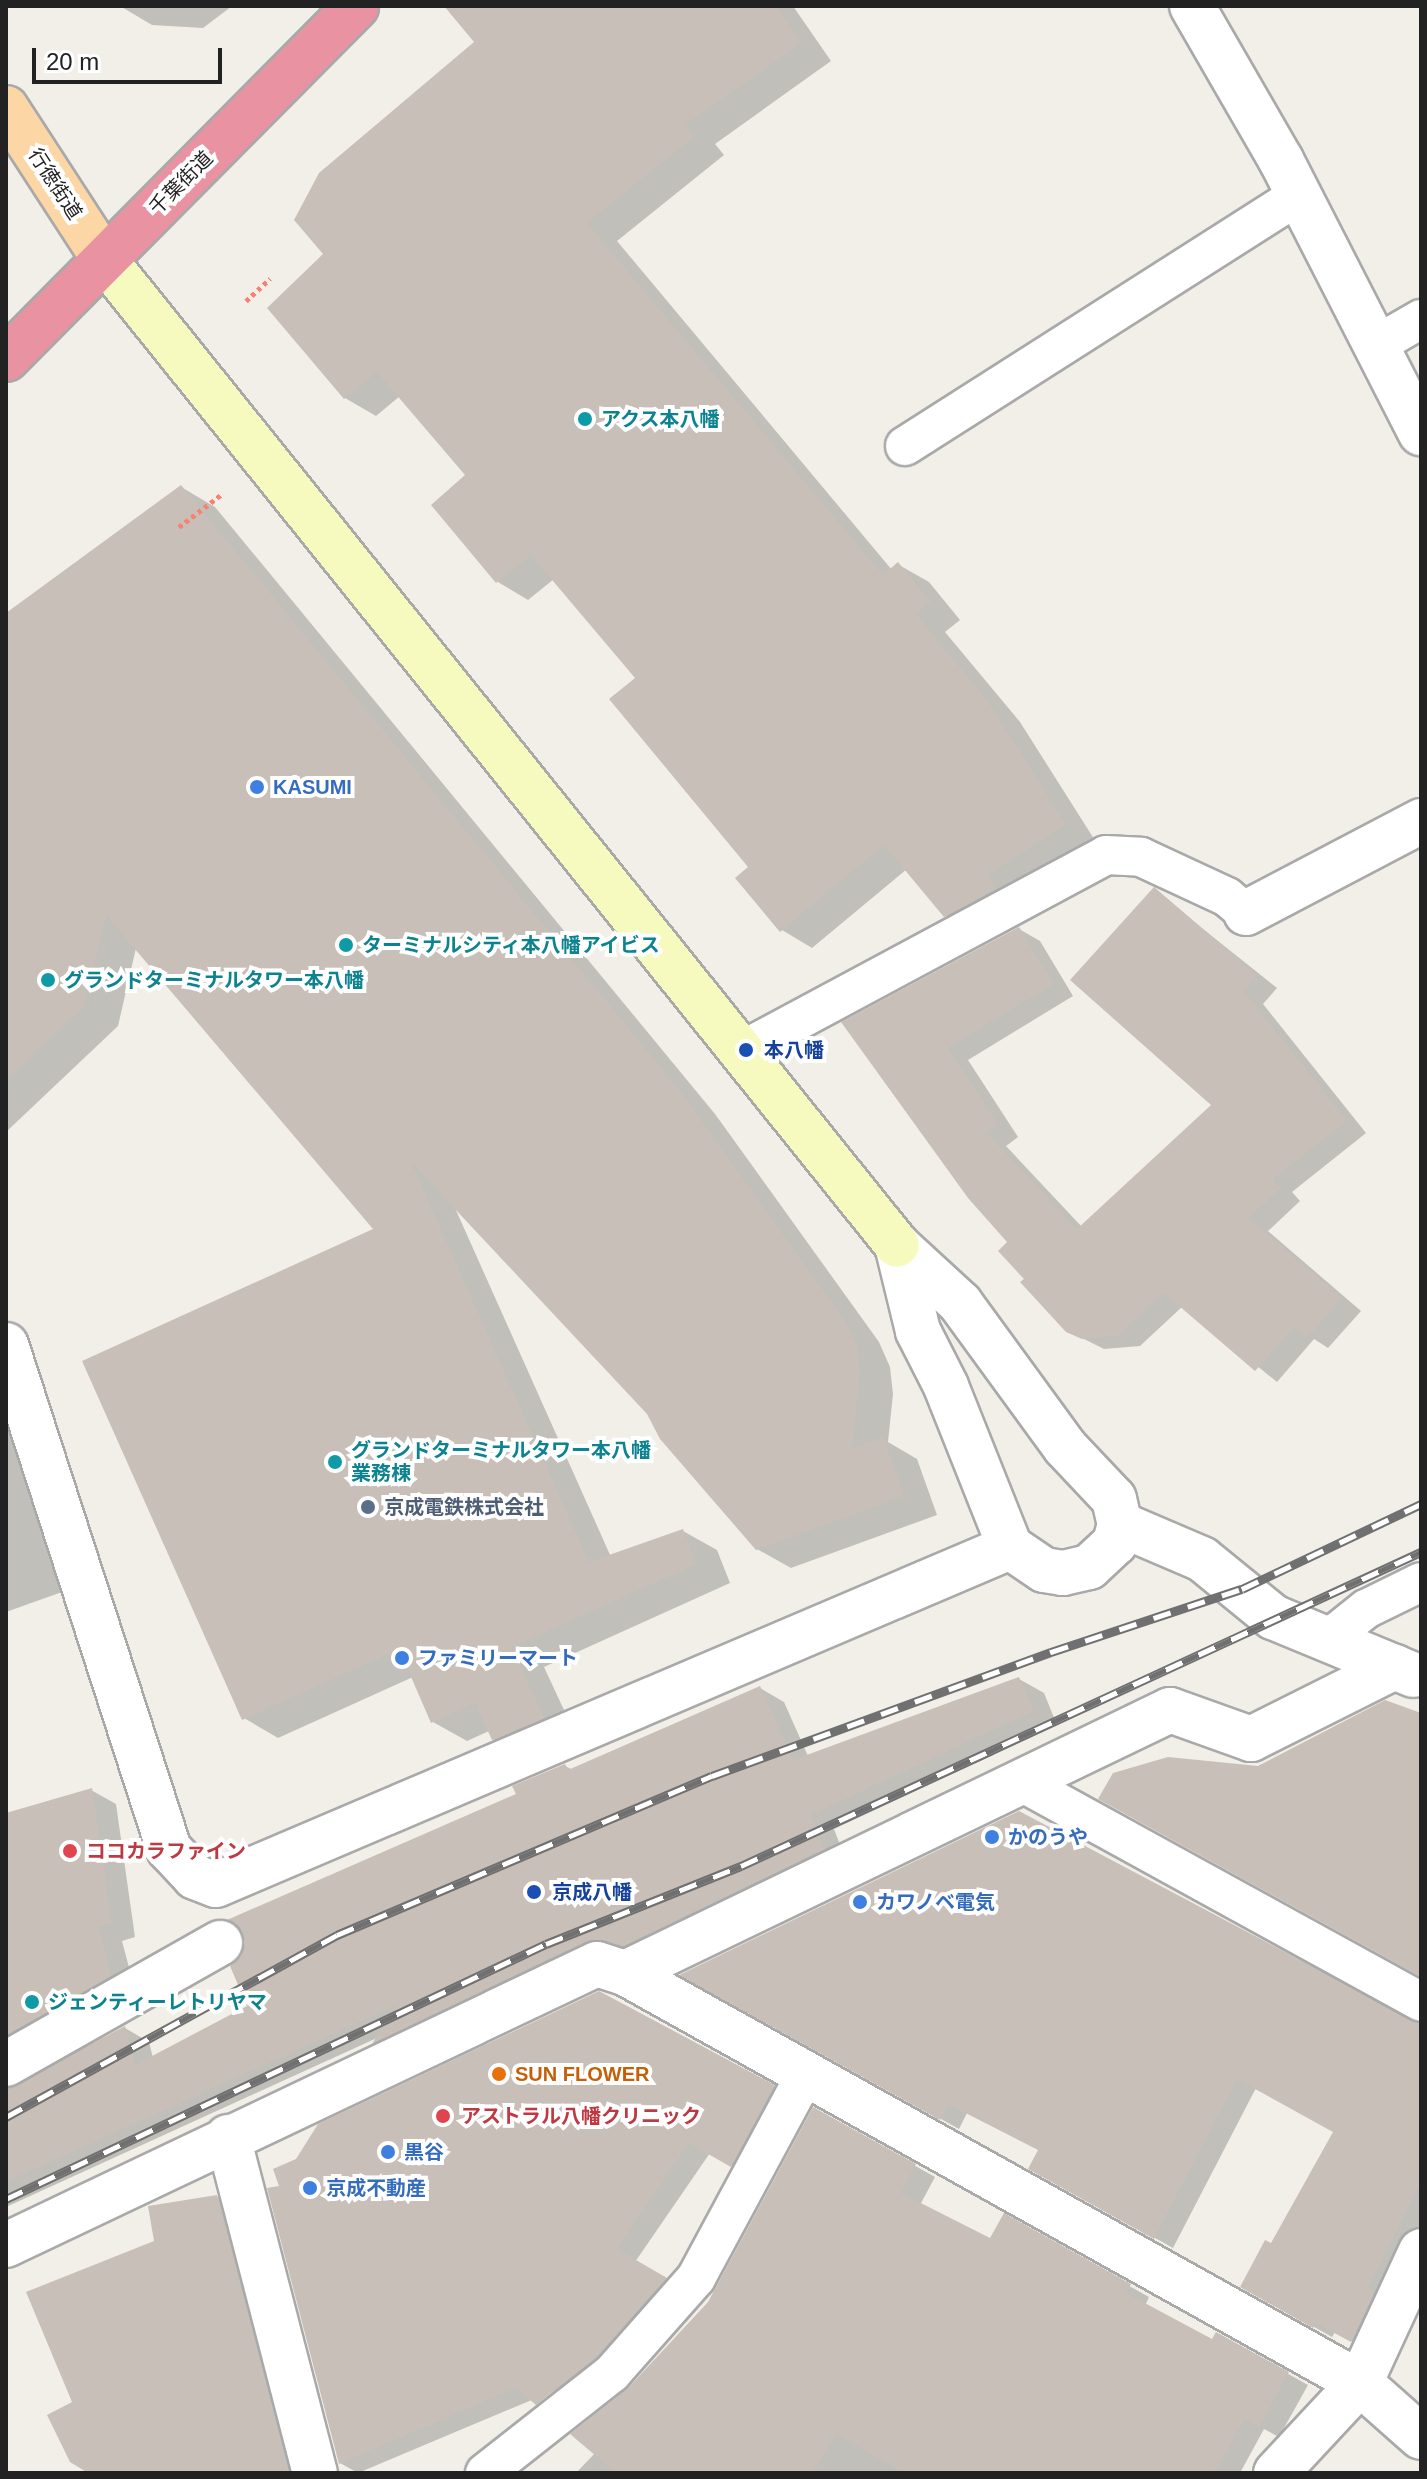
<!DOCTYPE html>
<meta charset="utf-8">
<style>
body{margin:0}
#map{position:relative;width:1427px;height:2479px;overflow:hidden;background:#f2efe9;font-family:Helvetica,"Noto Sans JP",sans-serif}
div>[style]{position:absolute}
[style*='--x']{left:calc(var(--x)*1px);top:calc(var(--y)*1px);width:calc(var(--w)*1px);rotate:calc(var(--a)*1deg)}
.shadow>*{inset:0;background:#0003}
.building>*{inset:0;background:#c7bfb8}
.path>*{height:5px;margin-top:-2.5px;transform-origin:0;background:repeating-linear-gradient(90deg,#fa8072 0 4px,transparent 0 8px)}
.roads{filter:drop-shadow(2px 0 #a9a9a9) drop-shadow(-2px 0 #a9a9a9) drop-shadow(0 2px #a9a9a9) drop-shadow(0 -2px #a9a9a9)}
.lane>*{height:38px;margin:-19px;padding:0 19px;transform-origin:19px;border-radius:19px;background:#fff}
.street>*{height:44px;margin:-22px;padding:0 22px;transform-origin:22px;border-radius:22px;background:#fff}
.secondary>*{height:44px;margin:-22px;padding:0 22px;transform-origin:22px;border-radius:22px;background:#f7fabf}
.primary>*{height:44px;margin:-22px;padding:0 22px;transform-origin:22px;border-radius:22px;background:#fcd6a4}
.highway>*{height:44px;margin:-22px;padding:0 22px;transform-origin:22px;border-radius:22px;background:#e892a2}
.rail>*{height:9px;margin-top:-4.5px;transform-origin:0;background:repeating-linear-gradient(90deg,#fff 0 18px,#707070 0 36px);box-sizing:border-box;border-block:2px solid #707070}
.dots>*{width:22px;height:22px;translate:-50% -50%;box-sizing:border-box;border:4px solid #fff;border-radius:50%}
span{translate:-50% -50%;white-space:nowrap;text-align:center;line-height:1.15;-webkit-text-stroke:8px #fff;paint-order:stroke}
.street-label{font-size:20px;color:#222}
.culture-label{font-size:20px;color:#0d838f;font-weight:700}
.left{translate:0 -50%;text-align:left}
.shop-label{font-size:20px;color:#366cbe;font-weight:700}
.transit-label{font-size:20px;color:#164399;font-weight:700}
.service-label{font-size:20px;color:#4e5e75;font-weight:700}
.health-label{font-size:20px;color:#be3a42;font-weight:700}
.food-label{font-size:20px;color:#c56008;font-weight:700}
.frame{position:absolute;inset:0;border:8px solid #222;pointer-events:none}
.scale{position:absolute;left:32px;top:48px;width:190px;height:36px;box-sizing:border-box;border:4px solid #222;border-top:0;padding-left:10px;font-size:24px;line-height:28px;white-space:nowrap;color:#222;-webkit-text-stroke:6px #fff;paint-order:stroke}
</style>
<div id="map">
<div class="shadow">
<div style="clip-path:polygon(120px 6px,232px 6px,203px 28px,152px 25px)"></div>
<div style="clip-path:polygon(482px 6px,793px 6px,831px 61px,715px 144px,724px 155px,617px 241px,892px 570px,899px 565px,929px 582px,960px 620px,945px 632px,1020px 722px,1096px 842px,976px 933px,945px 915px,907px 869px,812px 948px,782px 930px,751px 867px,637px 678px,554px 579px,528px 600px,498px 582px,434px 505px,467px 476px,400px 396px,376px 416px,345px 398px,326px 255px,476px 42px)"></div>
<div style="clip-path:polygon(181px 487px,215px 507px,715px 1114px,879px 1342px,890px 1367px,893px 1394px,888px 1442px,917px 1459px,937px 1515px,791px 1568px,757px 1549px,648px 1413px,455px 1208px,611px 1557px,683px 1531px,717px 1550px,730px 1583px,544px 1667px,577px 1738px,527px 1759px,493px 1739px,489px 1731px,467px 1741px,433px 1722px,413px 1677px,278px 1738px,244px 1718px,376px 1230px,136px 948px,118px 1026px,6px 1132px,6px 615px)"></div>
<div style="clip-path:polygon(1154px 890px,1277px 988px,1263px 1004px,1366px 1133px,1292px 1192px,1300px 1201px,1268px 1231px,1361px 1311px,1328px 1348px,1314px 1339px,1277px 1382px,1183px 1306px,1140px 1346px,1104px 1349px,1068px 1331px,1027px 1279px,1010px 1242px,844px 1023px,1019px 929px,1040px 941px,1073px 996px,968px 1060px,1018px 1137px,1006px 1146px,1082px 1227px,1214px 1105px)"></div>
<div style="clip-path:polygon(6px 1420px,62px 1592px,6px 1612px)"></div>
<div style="clip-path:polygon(1019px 1679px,1044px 1693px,1057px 1725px,834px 1829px,847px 1863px,397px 2056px,374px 2043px,377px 2038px,6px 2207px,6px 2136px,125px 2028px,149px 2042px,153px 2058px,249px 2007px,519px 1795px,565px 1766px,573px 1770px,760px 1688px,784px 1702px,808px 1756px)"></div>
<div style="clip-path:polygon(91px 1790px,116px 1804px,135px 1937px,122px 1941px,135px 1990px,6px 2057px,6px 1816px)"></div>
<div style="clip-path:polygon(683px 1975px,1421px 2026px,1421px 2231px,1370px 2351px,1335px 2332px,1332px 2337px,1243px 2287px,1272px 2246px,1335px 2131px,1256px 2088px,1173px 2248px,1030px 2168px,1040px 2150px,967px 2113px,959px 2129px)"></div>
<div style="clip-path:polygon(599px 1993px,794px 2098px,752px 2177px,710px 2153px,635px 2262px,685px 2291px,622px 2362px,358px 2473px,340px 2463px,282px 2187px,297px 2160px)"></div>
<div style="clip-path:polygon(814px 2109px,935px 2177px,920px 2205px,990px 2241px,1004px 2216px,1149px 2297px,1145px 2306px,1213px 2342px,1217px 2334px,1308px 2385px,1279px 2437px,1264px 2429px,1240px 2473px,576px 2473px,595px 2453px,630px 2389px,710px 2303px)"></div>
<div style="clip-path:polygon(217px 2197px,239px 2210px,308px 2473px,91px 2473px,75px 2403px,156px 2243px)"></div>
</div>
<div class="building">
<div style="clip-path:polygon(444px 6px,776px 6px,802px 43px,685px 125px,695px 136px,587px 223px,883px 575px,898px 562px,931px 602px,916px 614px,989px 703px,1066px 824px,988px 875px,996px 889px,944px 917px,884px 845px,780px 932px,735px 878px,748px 867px,609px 699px,635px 678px,531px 555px,496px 583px,431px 505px,465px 475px,377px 372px,344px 399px,267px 308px,323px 254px,294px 220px,319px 173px,474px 42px)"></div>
<div style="clip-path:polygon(181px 485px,682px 1093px,845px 1321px,857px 1346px,860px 1374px,852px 1448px,883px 1437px,904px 1496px,756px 1550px,660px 1439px,647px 1414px,411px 1162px,589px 1562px,683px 1529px,697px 1564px,512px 1647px,544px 1718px,492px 1740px,475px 1703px,431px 1723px,399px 1649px,242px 1720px,82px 1361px,373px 1229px,106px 915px,84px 1006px,6px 1081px,6px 613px)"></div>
<div style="clip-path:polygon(1154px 887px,1257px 975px,1244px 991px,1347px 1121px,1273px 1179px,1281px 1188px,1249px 1218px,1342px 1298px,1307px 1338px,1295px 1326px,1255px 1371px,1164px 1293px,1118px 1336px,1082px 1339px,1066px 1332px,1020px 1282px,1024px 1279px,998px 1251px,1007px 1242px,968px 1198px,841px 1022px,1019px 927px,1054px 984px,948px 1048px,998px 1124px,987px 1133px,1077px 1229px,1211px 1105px,1070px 980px)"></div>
<div style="clip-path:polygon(1019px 1677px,1034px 1711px,811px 1815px,824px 1849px,623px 1946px,586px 1941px,372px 2044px,397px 2005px,6px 2182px,6px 2089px,125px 2026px,135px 2065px,247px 2006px,230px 1966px,241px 1956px,245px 1942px,241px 1930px,227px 1920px,516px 1794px,512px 1786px,565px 1764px,568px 1770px,760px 1686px,793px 1760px)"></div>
<div style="clip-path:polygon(1385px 1700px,1421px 1713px,1421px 1977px,1098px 1799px,1113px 1773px,1168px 1757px,1258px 1766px)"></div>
<div style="clip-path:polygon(92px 1788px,112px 1923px,98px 1927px,111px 1976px,6px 2035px,6px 1813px)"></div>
<div style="clip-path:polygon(1019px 1811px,1421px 2024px,1421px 2182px,1368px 2288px,1375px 2292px,1351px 2342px,1316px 2323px,1313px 2328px,1240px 2287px,1265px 2240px,1271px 2243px,1333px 2132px,1237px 2079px,1154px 2239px,1028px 2169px,1038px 2150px,948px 2104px,940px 2120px,679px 1975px)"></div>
<div style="clip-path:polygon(599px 1991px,775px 2085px,731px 2167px,689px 2143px,617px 2249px,667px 2278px,597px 2357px,536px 2405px,516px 2388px,339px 2464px,267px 2188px,279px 2186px,273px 2169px,296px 2159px,318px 2124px)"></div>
<div style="clip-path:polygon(813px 2107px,916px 2164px,901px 2193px,990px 2238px,1004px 2213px,1131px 2284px,1126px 2293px,1212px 2339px,1216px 2332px,1289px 2372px,1259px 2427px,1244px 2419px,1214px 2473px,904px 2473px,836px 2434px,812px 2473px,616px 2473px,570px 2434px,628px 2388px,708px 2302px)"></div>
<div style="clip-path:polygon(217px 2195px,289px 2473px,88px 2473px,70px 2462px,47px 2415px,72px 2402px,26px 2292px,154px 2241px,148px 2206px)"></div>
</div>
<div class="path">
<div style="--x:246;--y:301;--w:33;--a:-43"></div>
<div style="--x:179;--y:527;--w:54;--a:-37.5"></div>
</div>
<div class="roads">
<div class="lane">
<div style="--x:1376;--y:345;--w:52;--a:-30"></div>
<div style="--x:905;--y:446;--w:467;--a:-32.5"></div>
<div style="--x:741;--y:1051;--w:414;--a:-28.2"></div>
<div style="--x:1106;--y:855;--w:35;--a:3"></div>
<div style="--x:1141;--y:857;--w:95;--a:24.9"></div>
<div style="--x:1227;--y:897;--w:25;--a:40"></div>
<div style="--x:1327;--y:1640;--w:50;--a:-38.5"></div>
<div style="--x:1366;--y:1609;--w:61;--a:-26.1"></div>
<div style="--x:1023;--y:1783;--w:454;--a:28.8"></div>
<div style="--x:485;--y:2473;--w:162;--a:-38.2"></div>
<div style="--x:612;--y:2373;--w:127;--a:-48.5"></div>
<div style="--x:696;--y:2278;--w:232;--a:-61.7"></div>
</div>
<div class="street">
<div style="--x:1192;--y:6;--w:178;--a:60"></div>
<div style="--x:1281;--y:160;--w:307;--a:62.9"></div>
<div style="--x:1246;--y:913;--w:198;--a:-27.7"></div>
<div style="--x:897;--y:1245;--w:86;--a:42.6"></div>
<div style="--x:960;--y:1303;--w:178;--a:53.9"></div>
<div style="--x:1065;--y:1447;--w:71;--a:46.7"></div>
<div style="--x:1114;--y:1499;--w:26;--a:77"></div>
<div style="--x:1120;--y:1524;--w:20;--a:105"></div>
<div style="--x:1115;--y:1543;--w:35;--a:137"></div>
<div style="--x:1089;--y:1567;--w:27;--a:167"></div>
<div style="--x:1063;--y:1573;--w:19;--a:-171"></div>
<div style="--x:1044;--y:1570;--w:41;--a:-145.9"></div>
<div style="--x:1010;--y:1547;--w:173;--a:-111.7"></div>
<div style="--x:946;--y:1386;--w:62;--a:-117"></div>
<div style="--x:918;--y:1331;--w:89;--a:-103.7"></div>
<div style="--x:6;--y:1345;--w:530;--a:72.08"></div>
<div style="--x:169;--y:1849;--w:38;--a:47"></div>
<div style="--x:195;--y:1877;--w:22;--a:21"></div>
<div style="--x:216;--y:1885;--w:863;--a:-23.06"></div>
<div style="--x:1120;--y:1524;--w:89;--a:23.1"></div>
<div style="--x:1202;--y:1559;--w:92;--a:39.2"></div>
<div style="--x:1273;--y:1617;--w:152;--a:22.4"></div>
<div style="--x:625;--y:1973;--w:605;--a:-25.76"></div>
<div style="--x:1170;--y:1710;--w:86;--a:19.7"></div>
<div style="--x:1251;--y:1739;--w:161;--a:-26.6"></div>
<div style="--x:6;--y:2064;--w:246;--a:-29.5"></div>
<div style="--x:228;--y:2137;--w:347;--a:75.5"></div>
<div style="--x:6;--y:2245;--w:654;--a:-25.43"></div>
<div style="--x:597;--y:1964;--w:29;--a:18"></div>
<div style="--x:625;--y:1973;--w:842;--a:29.15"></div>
<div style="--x:1360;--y:2383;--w:81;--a:41.5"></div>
<div style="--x:1276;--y:2473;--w:123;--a:-47"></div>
<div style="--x:1360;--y:2383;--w:145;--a:-65.2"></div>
</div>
<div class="secondary">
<div style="--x:104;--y:259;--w:1265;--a:51.19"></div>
</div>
<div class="primary">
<div style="--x:6;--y:108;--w:180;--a:57"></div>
</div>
<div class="highway">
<div style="--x:6;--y:359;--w:497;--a:-45.2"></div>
</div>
</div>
<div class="rail">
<div style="--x:6;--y:2117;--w:378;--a:-28.8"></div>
<div style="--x:337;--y:1935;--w:407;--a:-23"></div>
<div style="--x:712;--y:1776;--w:361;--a:-20.1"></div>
<div style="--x:1051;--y:1652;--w:201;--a:-18.3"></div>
<div style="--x:1242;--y:1589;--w:198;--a:-25.4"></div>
<div style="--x:6;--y:2199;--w:597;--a:-25.28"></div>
<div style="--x:546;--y:1944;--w:210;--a:-21.8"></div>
<div style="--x:741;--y:1866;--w:749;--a:-24.79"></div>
</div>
<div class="dots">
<div style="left:585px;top:419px;background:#0f9aa8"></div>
<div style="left:257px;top:787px;background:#3f7fe0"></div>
<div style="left:346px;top:945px;background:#0f9aa8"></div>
<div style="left:48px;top:980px;background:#0f9aa8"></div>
<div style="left:746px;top:1050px;background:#1a4fb4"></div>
<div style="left:335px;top:1462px;background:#0f9aa8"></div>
<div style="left:368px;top:1507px;background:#5c6f8a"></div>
<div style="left:402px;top:1658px;background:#3f7fe0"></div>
<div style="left:992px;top:1837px;background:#3f7fe0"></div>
<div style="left:70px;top:1851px;background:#e0444e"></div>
<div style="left:534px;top:1892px;background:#1a4fb4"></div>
<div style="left:860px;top:1902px;background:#3f7fe0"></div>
<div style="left:32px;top:2002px;background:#0f9aa8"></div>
<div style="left:499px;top:2074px;background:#e8710a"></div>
<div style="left:443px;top:2116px;background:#e0444e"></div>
<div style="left:388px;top:2152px;background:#3f7fe0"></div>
<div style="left:310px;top:2188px;background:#3f7fe0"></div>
</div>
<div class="street-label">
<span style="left:181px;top:183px;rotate:-45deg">千葉街道</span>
<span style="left:55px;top:184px;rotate:57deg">行徳街道</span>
</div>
<div class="culture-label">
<span class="left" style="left:601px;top:419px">アクス本八幡</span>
<span class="left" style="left:362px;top:945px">ターミナルシティ本八幡アイビス</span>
<span class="left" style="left:64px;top:980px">グランドターミナルタワー本八幡</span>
<span class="left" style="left:351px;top:1462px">グランドターミナルタワー本八幡<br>業務棟</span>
<span class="left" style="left:48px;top:2002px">ジェンティーレトリヤマ</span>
</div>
<div class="shop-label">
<span class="left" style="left:273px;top:787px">KASUMI</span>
<span class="left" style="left:418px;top:1658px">ファミリーマート</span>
<span class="left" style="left:1008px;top:1837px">かのうや</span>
<span class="left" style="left:876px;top:1902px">カワノベ電気</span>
<span class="left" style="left:404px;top:2152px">黒谷</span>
<span class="left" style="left:326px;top:2188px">京成不動産</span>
</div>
<div class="transit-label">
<span class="left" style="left:764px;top:1050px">本八幡</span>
<span class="left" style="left:552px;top:1892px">京成八幡</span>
</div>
<div class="service-label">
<span class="left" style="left:384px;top:1507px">京成電鉄株式会社</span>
</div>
<div class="health-label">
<span class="left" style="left:86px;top:1851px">ココカラファイン</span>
<span class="left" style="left:461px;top:2116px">アストラル八幡クリニック</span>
</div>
<div class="food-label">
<span class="left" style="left:515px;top:2074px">SUN FLOWER</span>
</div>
<div class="frame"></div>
<div class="scale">20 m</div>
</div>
